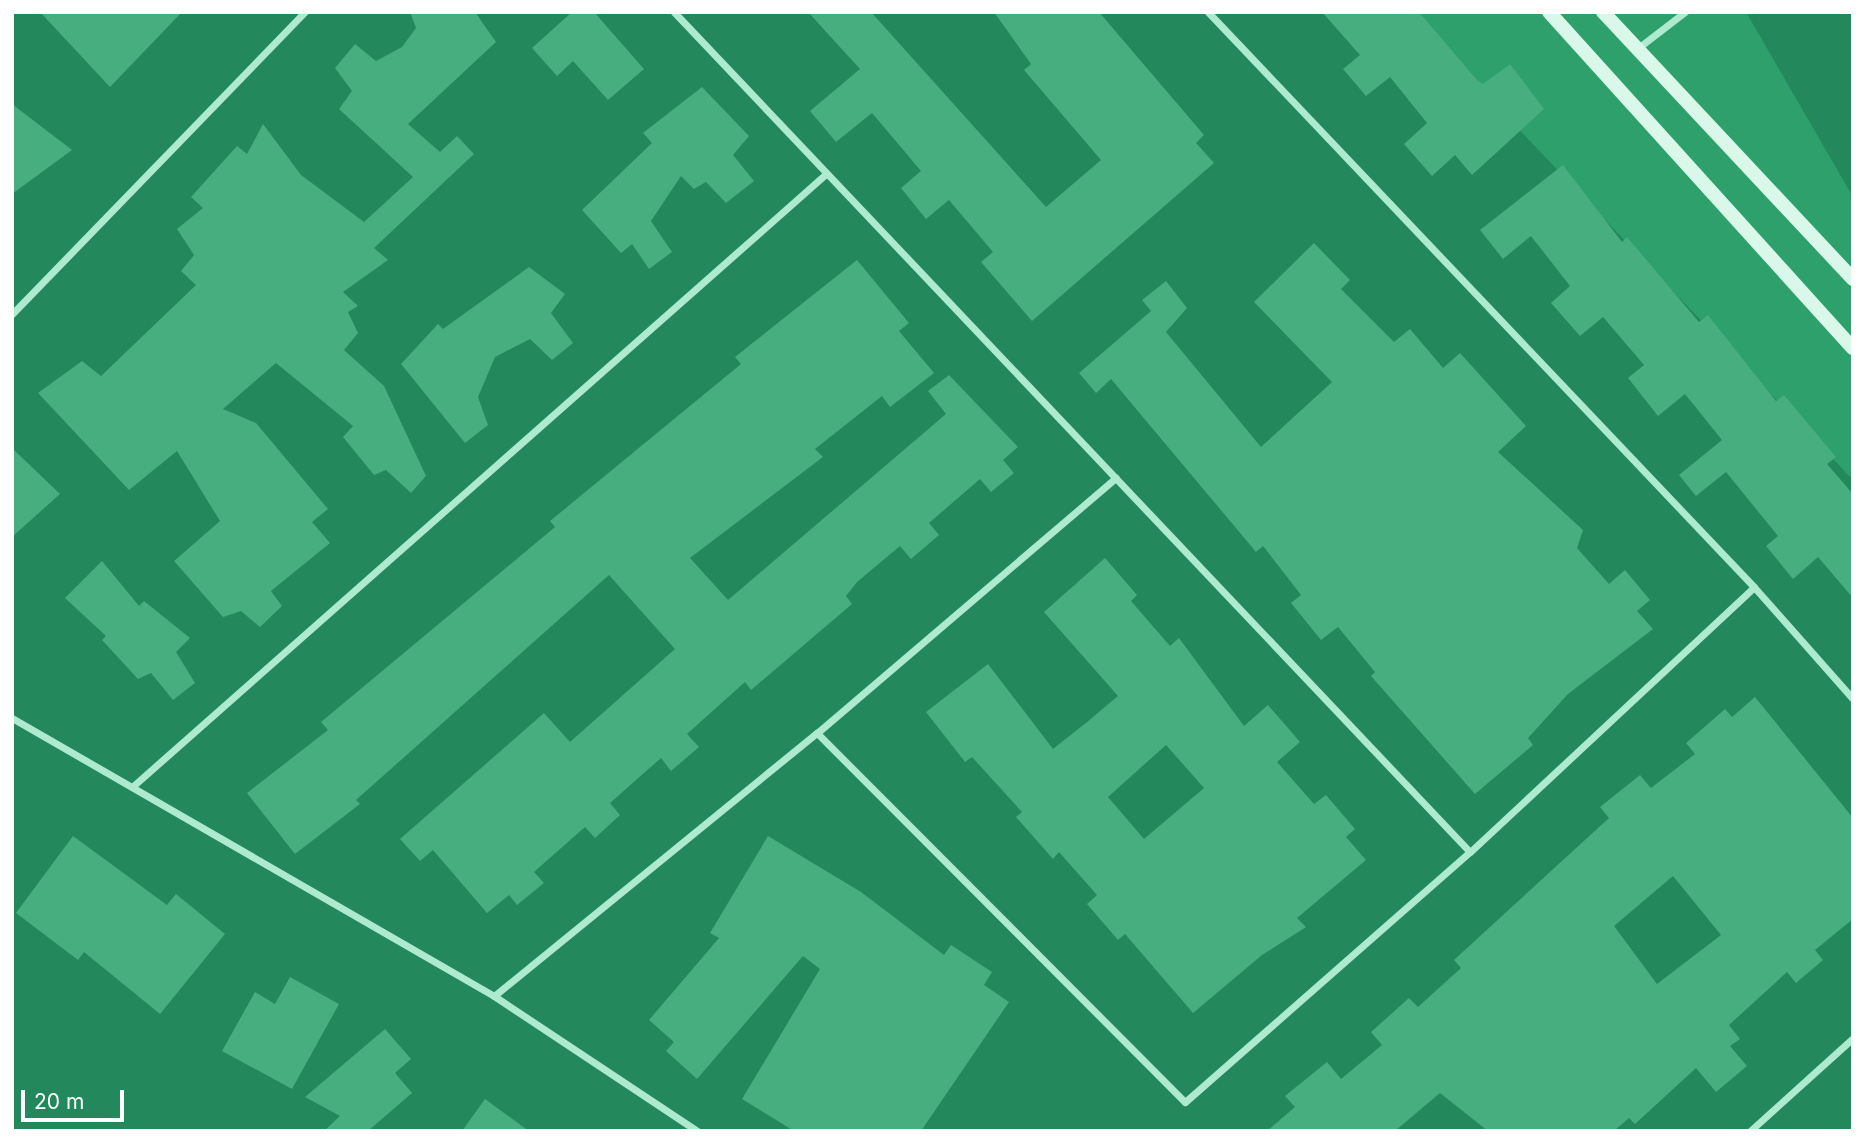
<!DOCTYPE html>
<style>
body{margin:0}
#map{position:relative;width:1865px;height:1143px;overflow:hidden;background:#23885b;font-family:Inter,sans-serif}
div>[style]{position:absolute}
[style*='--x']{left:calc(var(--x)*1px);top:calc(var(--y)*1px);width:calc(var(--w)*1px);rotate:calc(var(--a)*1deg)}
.green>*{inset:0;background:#2da06b}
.building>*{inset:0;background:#47ae7f}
.street>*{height:7px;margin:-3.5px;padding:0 3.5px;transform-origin:3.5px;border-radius:3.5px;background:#aeeace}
.secondary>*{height:14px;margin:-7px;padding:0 7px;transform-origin:7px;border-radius:7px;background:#d9f8ea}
span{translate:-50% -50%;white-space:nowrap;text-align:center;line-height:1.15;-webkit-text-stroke:7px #23885b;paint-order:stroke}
.frame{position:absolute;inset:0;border:14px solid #fff;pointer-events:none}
.scale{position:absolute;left:21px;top:1090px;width:103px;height:32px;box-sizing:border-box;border:4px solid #fff;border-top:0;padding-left:9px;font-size:21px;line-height:24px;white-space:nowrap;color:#fff;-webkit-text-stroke:5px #23885b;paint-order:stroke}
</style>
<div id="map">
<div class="green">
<div style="clip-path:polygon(1407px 12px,1746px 12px,1853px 197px,1853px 480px)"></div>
</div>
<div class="building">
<div style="clip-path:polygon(40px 12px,182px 12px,110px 87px)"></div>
<div style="clip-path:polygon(410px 12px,475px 12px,496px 42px,408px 124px,440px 152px,457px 136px,474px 154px,374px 248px,388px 260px,343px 292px,358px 306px,348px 312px,358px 333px,344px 350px,384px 386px,426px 476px,411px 493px,386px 470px,374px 475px,343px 437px,353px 426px,276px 363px,223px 409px,256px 423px,328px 509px,312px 522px,330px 543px,271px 591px,282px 606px,260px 627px,241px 611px,223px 617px,174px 561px,220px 521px,177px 451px,129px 490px,38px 393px,82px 361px,101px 376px,196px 285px,181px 271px,194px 255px,177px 229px,203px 208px,191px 197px,237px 146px,247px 154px,263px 124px,301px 175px,364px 222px,413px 177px,339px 109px,352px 91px,335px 68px,355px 44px,376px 61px,402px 47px,416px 28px)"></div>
<div style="clip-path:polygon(572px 12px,594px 12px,644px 69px,608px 100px,573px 61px,557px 76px,532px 48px)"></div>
<div style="clip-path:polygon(808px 12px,871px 12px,1046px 207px,1101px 160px,1024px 70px,1031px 64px,994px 12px,1099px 12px,1204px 135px,1196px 143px,1214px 163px,1032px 321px,981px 262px,993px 252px,949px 200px,926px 219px,901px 188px,921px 171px,872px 113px,836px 142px,810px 111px,860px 69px)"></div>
<div style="clip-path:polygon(1322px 12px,1419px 12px,1477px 80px,1483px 84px,1510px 64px,1544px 109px,1472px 175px,1455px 155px,1432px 176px,1404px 144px,1427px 123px,1390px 77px,1366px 96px,1343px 69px,1360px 55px)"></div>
<div style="clip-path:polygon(702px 87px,749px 136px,733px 155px,754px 181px,726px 203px,706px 182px,694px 189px,681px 176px,651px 221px,672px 252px,649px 269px,632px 244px,621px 253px,582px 210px,652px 143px,643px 133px)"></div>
<div style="clip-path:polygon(12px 104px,72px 150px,12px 194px)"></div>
<div style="clip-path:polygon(1563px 165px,1622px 242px,1627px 237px,1699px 322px,1708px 315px,1776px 401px,1784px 395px,1836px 457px,1827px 464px,1853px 494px,1853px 598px,1818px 557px,1793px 579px,1766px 546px,1778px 536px,1726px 472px,1696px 496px,1679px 475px,1722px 440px,1685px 394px,1658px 416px,1628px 378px,1644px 365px,1603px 317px,1580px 336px,1551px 303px,1570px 286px,1531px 236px,1503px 259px,1480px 230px)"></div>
<div style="clip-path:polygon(1314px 243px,1350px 280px,1341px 289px,1394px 342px,1410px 329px,1443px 368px,1460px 353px,1526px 426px,1498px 452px,1583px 530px,1577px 548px,1609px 584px,1625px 570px,1650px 600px,1637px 611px,1653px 629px,1568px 694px,1528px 738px,1533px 745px,1475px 794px,1371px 676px,1375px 672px,1338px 627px,1321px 640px,1291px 603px,1301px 595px,1263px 546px,1256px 552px,1111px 379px,1096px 393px,1079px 373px,1151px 311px,1156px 317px,1142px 300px,1166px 281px,1187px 308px,1166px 332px,1261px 447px,1332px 382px,1254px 302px)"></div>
<div style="clip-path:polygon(857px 260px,909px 323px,899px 331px,934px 373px,890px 407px,882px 396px,815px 449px,823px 457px,690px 558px,728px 600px,946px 414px,928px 391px,949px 375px,1018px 447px,1003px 460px,1014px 473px,991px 492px,980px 479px,929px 523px,939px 535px,911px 559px,900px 546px,857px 582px,846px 596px,852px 604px,751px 690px,745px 682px,687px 734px,699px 747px,671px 771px,661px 758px,610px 803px,620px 815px,595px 838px,585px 827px,534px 872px,544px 883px,517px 905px,509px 895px,487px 913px,433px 850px,420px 861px,400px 839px,544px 713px,570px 742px,675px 649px,609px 575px,356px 800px,360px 804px,295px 854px,247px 793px,328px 730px,321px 722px,555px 527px,550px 521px,741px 364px,735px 357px)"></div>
<div style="clip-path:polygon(529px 267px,565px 294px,551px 313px,573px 343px,552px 360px,530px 339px,495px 357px,478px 397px,488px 425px,465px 443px,401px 364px,438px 324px,443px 329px)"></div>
<div style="clip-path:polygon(12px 448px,60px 494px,12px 537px)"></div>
<div style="clip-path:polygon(evenodd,1105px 558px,1137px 595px,1131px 601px,1170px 646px,1179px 638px,1244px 726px,1268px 705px,1300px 742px,1277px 762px,1314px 804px,1326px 795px,1355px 829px,1346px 837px,1366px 860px,1297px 918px,1306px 927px,1262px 955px,1193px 1013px,1125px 934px,1118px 940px,1087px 904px,1097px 895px,1059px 852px,1053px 859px,1016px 817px,1022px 812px,972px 757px,965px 762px,926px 712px,988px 664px,1053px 749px,1087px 722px,1118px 696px,1044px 612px,1105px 558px,1166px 745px,1204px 788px,1144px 839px,1108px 797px,1166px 745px)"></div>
<div style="clip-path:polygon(102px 561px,139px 606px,144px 601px,190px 638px,176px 652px,195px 683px,173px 700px,151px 673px,138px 679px,102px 640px,106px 636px,65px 598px)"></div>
<div style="clip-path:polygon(evenodd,1755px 697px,1853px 818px,1853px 919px,1815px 950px,1823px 960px,1796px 983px,1787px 972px,1729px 1025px,1740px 1039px,1730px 1046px,1747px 1066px,1716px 1092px,1696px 1068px,1635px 1124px,1629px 1118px,1614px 1131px,1488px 1131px,1440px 1093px,1395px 1131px,1267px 1131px,1295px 1107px,1285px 1096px,1327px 1062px,1341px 1079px,1382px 1045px,1371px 1032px,1409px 998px,1418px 1007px,1461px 968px,1454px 960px,1609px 818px,1600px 807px,1640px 775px,1651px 788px,1695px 754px,1686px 743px,1725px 709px,1732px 717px,1755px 697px,1673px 876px,1721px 935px,1657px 984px,1614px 926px,1673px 876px)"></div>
<div style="clip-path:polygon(73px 836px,167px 905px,176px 894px,225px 934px,160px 1014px,84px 952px,78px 960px,16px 913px)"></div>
<div style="clip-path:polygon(768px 836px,861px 892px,944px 955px,951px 945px,992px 972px,984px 985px,1009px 1002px,921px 1131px,794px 1131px,742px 1099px,820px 969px,803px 956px,697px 1079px,666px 1051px,674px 1042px,649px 1020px,719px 938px,710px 933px)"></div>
<div style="clip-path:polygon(290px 977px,339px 1004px,292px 1089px,222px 1051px,255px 992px,275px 1004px)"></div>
<div style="clip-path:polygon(385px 1029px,411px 1059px,395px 1073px,412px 1093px,368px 1131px,324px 1131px,340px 1116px,305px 1097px)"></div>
<div style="clip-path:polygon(485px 1099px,529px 1131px,462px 1131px)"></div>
</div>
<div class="street">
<div style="--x:674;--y:12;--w:1157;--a:46.54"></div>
<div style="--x:1208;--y:12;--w:793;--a:46.48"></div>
<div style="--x:1754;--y:587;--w:149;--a:48.5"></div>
<div style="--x:1638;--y:48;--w:59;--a:-37.5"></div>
<div style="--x:12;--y:314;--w:421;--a:-45.9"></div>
<div style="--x:12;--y:718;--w:556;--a:29.97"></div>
<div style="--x:494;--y:996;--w:244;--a:33.6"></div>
<div style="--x:817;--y:733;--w:521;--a:45.08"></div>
<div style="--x:1185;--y:1102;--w:379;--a:-41.3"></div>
<div style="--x:1470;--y:852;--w:388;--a:-43"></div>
<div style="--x:132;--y:787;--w:927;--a:-41.46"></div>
<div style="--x:494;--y:996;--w:417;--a:-39.2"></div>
<div style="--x:817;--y:733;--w:393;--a:-40.5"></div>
<div style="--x:1750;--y:1131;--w:139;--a:-42.1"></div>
</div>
<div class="secondary">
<div style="--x:1549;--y:12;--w:453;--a:47.9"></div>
<div style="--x:1603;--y:12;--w:366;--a:46.9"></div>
</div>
<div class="frame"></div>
<div class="scale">20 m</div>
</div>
